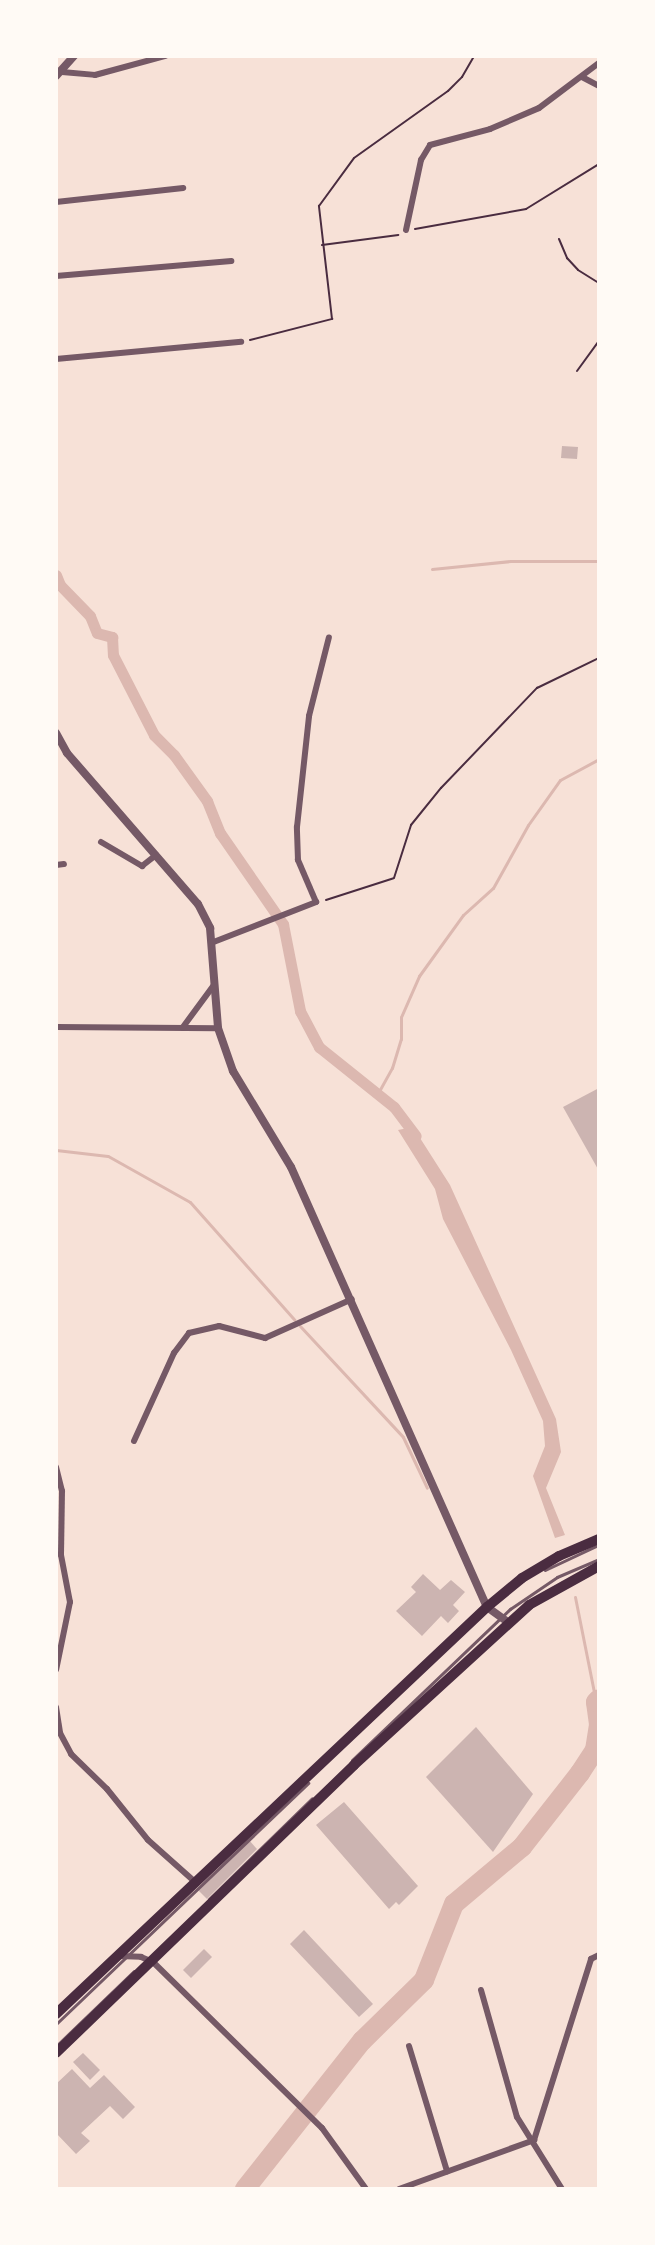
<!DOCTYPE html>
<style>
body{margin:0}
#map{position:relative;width:655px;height:2245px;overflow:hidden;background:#f7e1d7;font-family:"Space Grotesk",sans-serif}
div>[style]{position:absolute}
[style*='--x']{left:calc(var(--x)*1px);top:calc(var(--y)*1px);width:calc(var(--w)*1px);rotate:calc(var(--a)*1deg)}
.water>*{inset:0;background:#dcb8b0}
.stream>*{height:3px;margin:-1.5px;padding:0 1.5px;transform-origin:1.5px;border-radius:1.5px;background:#dcb8b0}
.canal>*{height:11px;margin:-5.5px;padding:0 5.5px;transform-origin:5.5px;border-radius:5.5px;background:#dcb8b0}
.river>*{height:20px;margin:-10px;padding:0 10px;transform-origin:10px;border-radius:10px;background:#dcb8b0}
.building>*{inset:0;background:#ccb4b1}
.path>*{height:2px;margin:-1px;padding:0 1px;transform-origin:1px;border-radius:1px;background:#4a2c40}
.service>*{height:3px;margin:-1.5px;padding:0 1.5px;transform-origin:1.5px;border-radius:1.5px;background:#755966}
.minor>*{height:6px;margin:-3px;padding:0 3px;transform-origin:3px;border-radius:3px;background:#755966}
.tertiary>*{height:8px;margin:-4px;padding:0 4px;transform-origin:4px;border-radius:4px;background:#755966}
.primary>*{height:10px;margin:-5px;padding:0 5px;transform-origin:5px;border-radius:5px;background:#4a2c40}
span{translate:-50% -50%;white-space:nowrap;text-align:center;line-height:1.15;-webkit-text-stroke:8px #fffaf5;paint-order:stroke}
.frame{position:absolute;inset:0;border:58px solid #fffaf5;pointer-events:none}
</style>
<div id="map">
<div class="water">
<div style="clip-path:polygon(413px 1127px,450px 1185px,556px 1419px,561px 1452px,546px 1488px,565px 1535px,555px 1538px,533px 1476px,545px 1446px,543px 1421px,511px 1350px,443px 1219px,435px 1189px,398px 1130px)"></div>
</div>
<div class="stream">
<div style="--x:432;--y:569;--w:79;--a:-5.8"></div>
<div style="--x:511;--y:561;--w:88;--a:0"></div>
<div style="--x:378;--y:1093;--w:29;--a:-61"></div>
<div style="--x:392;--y:1068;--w:30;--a:-73"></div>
<div style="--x:401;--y:1039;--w:22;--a:-90"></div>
<div style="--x:401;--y:1017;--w:45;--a:-66.3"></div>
<div style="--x:419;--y:976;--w:75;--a:-54.2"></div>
<div style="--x:463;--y:915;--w:40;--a:-42"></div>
<div style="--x:493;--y:888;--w:72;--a:-60.9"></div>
<div style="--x:528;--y:825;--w:55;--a:-54.6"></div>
<div style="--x:560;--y:780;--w:44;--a:-28.3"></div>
<div style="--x:56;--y:1150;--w:52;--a:6.6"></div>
<div style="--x:108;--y:1156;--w:94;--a:29.3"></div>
<div style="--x:190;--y:1202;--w:157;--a:48.4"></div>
<div style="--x:300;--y:1326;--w:151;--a:47.1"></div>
<div style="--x:403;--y:1437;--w:56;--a:64.8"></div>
<div style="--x:575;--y:1597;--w:107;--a:78.7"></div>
</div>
<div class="canal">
<div style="--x:56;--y:575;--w:11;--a:68"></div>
<div style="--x:60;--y:585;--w:43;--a:45.9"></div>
<div style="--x:90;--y:616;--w:18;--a:68"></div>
<div style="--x:97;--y:633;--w:16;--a:15"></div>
<div style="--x:112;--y:637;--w:18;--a:87"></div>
<div style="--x:113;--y:655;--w:90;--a:62.9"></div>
<div style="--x:154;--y:735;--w:28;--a:45"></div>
<div style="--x:174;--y:755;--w:57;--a:54.3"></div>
<div style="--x:207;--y:801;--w:35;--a:68"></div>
<div style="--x:220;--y:833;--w:111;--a:55.3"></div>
<div style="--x:283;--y:924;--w:89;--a:78.9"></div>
<div style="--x:300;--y:1011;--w:41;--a:62.2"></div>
<div style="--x:319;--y:1047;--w:96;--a:38.7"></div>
<div style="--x:394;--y:1107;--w:36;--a:53"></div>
</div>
<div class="river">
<div style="--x:245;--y:2189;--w:189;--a:-51.7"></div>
<div style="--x:362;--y:2041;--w:87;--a:-44.5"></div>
<div style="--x:424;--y:1980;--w:82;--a:-68.5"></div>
<div style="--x:454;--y:1904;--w:89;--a:-40"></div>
<div style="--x:522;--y:1847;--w:94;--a:-51.9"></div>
<div style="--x:580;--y:1773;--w:27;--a:-57"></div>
<div style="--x:595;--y:1750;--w:26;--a:-81"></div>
<div style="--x:599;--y:1724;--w:22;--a:-98"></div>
<div style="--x:596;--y:1702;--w:4;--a:-45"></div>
</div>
<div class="building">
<div style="clip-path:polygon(562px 446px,578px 447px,577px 459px,561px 458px)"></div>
<div style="clip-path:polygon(599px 1088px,599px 1171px,563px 1107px)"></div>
<div style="clip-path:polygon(423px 1574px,440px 1590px,451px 1580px,465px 1592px,453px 1605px,459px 1611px,448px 1623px,441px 1616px,422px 1636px,396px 1611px,416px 1592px,411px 1587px)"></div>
<div style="clip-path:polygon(476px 1727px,533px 1794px,493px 1852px,426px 1777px)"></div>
<div style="clip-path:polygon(344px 1802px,418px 1886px,399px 1905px,396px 1902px,389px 1909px,316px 1825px)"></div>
<div style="clip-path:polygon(249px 1840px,257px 1849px,207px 1899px,198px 1890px)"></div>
<div style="clip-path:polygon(304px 1930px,373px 2004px,359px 2017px,290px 1944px)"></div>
<div style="clip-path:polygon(204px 1949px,212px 1957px,191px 1978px,183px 1970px)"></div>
<div style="clip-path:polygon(83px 2053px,100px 2070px,90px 2080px,73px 2062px)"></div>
<div style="clip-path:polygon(72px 2069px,90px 2088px,104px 2075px,135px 2107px,123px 2119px,110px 2106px,81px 2133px,90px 2141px,76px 2154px,56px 2133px,56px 2084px)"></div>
</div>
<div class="path">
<div style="--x:415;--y:229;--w:113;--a:-10.2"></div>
<div style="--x:526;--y:209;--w:86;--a:-31.7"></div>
<div style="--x:559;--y:239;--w:21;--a:67"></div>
<div style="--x:567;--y:258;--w:16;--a:47"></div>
<div style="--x:578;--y:270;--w:25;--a:32"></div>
<div style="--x:322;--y:245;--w:77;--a:-7.5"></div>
<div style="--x:250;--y:340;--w:85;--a:-14.4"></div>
<div style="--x:332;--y:319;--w:114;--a:-96.6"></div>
<div style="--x:319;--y:206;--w:59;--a:-53.9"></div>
<div style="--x:354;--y:158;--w:115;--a:-35.5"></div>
<div style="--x:448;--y:91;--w:20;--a:-45"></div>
<div style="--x:462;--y:77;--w:24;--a:-60"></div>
<div style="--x:577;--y:371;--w:37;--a:-54"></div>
<div style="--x:326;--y:900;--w:71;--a:-17.9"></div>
<div style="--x:394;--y:878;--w:56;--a:-72.2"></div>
<div style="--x:411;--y:825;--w:48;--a:-51"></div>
<div style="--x:441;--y:788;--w:139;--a:-46.2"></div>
<div style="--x:537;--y:688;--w:69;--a:-25.8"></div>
</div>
<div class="service">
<div style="--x:545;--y:1570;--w:56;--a:-25.2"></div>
<div style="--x:352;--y:1760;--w:219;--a:-43.7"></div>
<div style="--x:510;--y:1609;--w:57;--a:-34.2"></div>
<div style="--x:557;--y:1577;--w:46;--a:-23.2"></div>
<div style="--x:209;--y:1899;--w:144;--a:-44.4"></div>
<div style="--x:56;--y:2024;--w:349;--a:-43.7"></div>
<div style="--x:56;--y:2046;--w:108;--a:-43.9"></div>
</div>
<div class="minor">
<div style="--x:62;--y:72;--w:33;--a:5"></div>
<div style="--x:95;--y:75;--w:73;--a:-15.2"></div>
<div style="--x:582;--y:77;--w:19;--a:28"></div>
<div style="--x:56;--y:202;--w:128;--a:-6.3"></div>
<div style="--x:406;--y:230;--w:72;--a:-77.9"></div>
<div style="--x:421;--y:160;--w:17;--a:-59"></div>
<div style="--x:430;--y:145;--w:62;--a:-14.9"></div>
<div style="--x:490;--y:129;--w:53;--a:-23.2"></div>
<div style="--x:539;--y:108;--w:75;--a:-36.9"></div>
<div style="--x:56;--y:276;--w:176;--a:-4.9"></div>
<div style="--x:56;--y:359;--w:186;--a:-5.3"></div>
<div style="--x:101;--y:842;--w:48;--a:30.3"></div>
<div style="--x:142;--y:866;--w:18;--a:-38"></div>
<div style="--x:56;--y:865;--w:8;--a:-7"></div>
<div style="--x:211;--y:943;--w:113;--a:-21.3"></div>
<div style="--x:316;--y:902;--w:46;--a:-113.2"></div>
<div style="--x:298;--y:860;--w:33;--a:-92"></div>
<div style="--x:297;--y:827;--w:112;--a:-83.8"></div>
<div style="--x:309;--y:716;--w:81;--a:-75.8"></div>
<div style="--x:56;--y:1027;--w:162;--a:0.4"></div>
<div style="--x:183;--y:1027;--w:52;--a:-53.6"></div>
<div style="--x:134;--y:1441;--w:97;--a:-65.6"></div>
<div style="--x:174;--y:1353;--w:25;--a:-53"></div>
<div style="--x:189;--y:1333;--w:31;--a:-13"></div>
<div style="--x:219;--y:1326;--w:48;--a:14.6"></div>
<div style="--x:265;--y:1338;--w:95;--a:-24.1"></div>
<div style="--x:56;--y:1467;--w:25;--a:76"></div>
<div style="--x:62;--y:1491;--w:64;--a:90.9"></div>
<div style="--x:61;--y:1555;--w:48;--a:79.2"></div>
<div style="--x:70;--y:1602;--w:69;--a:101.6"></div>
<div style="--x:56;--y:1707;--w:26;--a:81"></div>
<div style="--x:60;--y:1733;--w:24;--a:62"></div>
<div style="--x:71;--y:1754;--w:50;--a:44.2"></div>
<div style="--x:107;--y:1789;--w:65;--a:51.2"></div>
<div style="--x:148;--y:1840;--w:62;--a:41.7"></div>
<div style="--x:118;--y:1956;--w:23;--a:2"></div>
<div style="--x:141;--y:1957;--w:13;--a:23"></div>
<div style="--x:153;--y:1962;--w:237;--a:44.5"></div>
<div style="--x:322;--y:2128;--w:75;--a:54.2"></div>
<div style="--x:481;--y:1990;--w:132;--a:74.2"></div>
<div style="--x:517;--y:2117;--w:85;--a:58"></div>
<div style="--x:409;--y:2046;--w:131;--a:73.1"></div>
<div style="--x:399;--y:2189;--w:144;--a:-19.9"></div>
<div style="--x:534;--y:2140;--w:190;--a:-72.5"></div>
<div style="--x:591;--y:1959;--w:9;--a:-27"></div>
</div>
<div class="tertiary">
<div style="--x:56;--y:76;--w:27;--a:-48"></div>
<div style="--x:56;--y:733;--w:23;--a:61"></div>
<div style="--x:67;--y:753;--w:200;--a:49.1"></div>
<div style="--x:198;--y:904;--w:27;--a:63"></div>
<div style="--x:210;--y:928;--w:100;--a:85.4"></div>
<div style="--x:218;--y:1028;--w:46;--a:70.8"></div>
<div style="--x:233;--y:1071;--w:112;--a:58.9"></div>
<div style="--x:291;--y:1167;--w:482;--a:66"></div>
<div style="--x:487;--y:1607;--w:27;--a:36"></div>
</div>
<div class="primary">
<div style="--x:56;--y:2014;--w:593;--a:-43.36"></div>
<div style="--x:487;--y:1607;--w:45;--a:-39.6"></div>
<div style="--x:522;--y:1578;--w:43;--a:-30.7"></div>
<div style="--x:559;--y:1556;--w:43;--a:-23"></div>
<div style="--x:56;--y:2053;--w:414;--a:-44"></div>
<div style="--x:354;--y:1765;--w:237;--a:-42.4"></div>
<div style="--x:529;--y:1605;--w:80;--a:-29.1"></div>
</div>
<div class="frame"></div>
</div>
